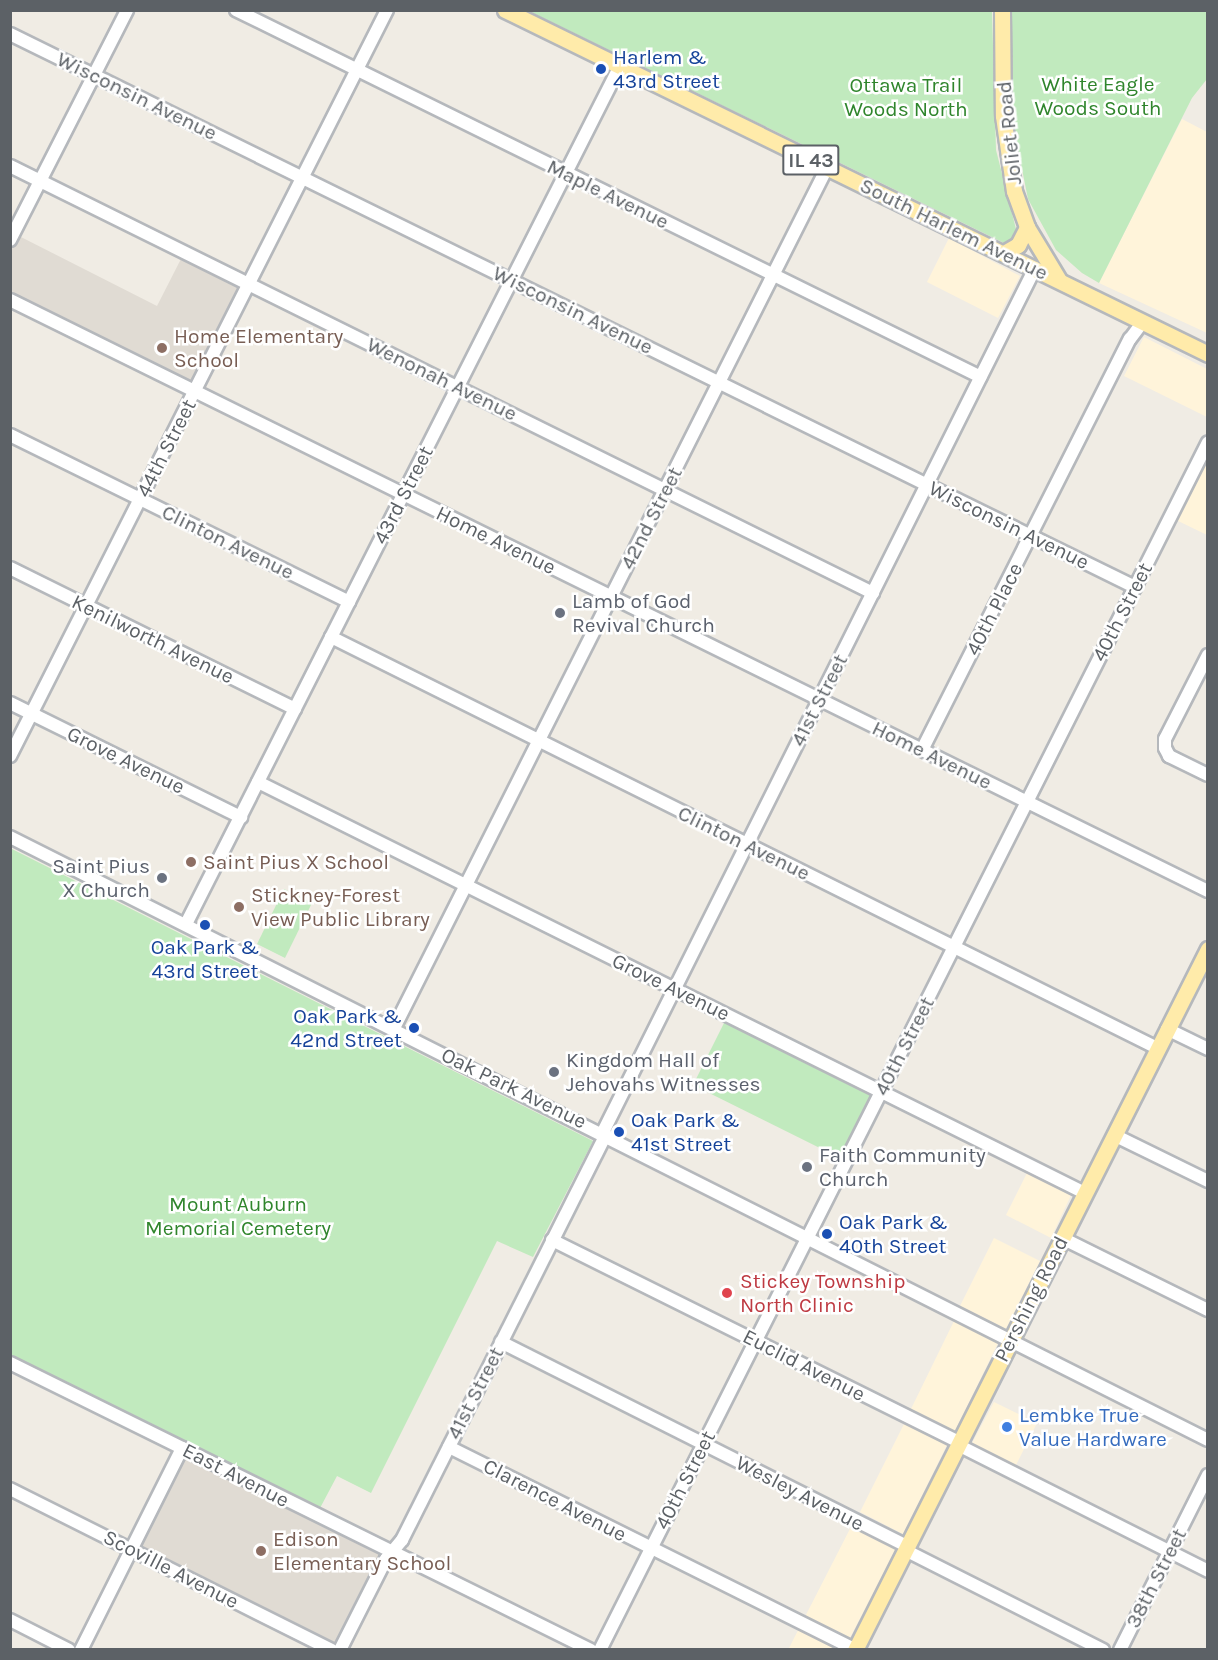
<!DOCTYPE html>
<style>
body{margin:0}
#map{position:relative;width:1218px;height:1660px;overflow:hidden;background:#f0ece4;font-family:Karla,sans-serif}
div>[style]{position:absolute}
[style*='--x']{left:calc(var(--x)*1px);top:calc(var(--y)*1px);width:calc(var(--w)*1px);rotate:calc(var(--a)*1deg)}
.commercial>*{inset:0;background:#fff4da}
.education>*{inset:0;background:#e0dbd3}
.green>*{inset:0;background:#c1eabe}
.roads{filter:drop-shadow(2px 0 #b5b8bc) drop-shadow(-2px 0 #b5b8bc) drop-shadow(0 2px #b5b8bc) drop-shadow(0 -2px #b5b8bc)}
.minor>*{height:12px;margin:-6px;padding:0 6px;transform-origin:6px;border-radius:6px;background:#fff}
.major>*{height:15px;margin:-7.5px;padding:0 7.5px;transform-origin:7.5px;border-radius:7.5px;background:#ffebaa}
.dots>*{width:16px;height:16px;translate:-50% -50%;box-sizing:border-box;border:3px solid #fff;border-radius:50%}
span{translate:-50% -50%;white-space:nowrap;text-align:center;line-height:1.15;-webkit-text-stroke:5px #fff;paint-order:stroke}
.shield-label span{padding:2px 4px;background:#fff;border:2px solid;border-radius:4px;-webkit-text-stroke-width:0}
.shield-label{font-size:20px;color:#5c6166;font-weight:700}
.transit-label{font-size:21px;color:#164399}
.left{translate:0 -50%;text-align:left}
.right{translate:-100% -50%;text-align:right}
.park-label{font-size:21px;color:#2f852c}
.street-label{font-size:21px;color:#5c6166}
.education-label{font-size:21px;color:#785e54}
.worship-label{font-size:21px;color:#5b616d}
.health-label{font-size:21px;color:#be3a42}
.shop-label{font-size:21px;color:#366cbe}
.frame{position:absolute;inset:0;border:12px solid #5c6166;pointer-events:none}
</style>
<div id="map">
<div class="commercial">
<div style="clip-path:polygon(1182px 119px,1207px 132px,1207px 333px,1099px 283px)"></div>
<div style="clip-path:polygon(949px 238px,1020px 276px,998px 318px,927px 282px)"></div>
<div style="clip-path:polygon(1144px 337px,1207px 369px,1207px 417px,1124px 376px)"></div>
<div style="clip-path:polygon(1207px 446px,1207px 535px,1172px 518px)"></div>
<div style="clip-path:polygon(1030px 1167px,1073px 1191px,1051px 1238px,1006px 1215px)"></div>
<div style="clip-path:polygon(994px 1238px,1040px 1261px,1006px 1329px,960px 1306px)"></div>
<div style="clip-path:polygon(955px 1319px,999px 1341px,954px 1433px,910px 1411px)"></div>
<div style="clip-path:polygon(994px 1402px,1037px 1423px,1015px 1467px,971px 1445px)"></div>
<div style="clip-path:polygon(904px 1424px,947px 1445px,903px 1534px,860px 1512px)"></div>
<div style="clip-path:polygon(853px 1523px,898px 1546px,844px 1649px,788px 1650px)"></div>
</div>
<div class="education">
<div style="clip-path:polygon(17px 235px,157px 306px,184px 253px,247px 284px,193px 390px,11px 299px,10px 247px)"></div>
<div style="clip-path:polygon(185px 1455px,384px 1554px,336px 1647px,138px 1548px)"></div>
</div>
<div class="green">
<div style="clip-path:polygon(529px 11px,992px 11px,996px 150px,1018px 237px,1004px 243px)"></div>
<div style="clip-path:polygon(1011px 11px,1207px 11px,1207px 79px,1192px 98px,1099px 283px,1082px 273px,1056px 250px,1028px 199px,1014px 129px)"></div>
<div style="clip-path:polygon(10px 848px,593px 1141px,533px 1257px,497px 1241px,371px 1493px,337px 1476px,319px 1510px,11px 1356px)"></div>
<div style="clip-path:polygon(284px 889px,312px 903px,285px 958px,257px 944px)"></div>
<div style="clip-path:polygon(727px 1017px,877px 1093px,844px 1160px,693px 1085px)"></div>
</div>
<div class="roads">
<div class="minor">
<div style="--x:236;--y:10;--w:830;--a:26.23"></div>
<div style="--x:10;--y:34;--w:1254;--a:26.18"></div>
<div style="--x:10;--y:166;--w:963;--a:26.33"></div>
<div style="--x:10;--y:240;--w:258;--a:-63"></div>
<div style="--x:10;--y:300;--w:1336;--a:26.26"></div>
<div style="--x:10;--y:435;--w:378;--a:26.2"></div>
<div style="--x:10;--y:568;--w:318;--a:26.3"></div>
<div style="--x:331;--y:637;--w:923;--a:26.45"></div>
<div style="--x:1208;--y:655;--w:94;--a:117.1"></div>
<div style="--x:1165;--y:739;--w:9;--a:90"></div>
<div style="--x:1165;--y:748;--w:9;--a:63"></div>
<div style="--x:1169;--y:756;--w:43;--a:26"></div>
<div style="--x:10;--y:703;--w:258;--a:26.3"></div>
<div style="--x:922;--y:750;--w:461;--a:-63.2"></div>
<div style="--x:1130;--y:339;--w:21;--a:-53"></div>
<div style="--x:10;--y:756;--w:836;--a:-63.19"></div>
<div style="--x:258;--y:782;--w:923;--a:26.43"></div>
<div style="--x:10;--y:837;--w:1341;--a:26.72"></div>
<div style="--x:186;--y:924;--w:962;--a:-63.17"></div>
<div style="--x:394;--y:1028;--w:963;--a:-63.28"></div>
<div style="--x:1167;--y:1029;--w:46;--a:26"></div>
<div style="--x:603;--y:1132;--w:966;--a:-63.43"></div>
<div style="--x:1114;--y:1135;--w:105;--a:26.1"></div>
<div style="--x:1062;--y:1238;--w:163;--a:26.3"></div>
<div style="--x:552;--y:1240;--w:454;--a:26.4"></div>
<div style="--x:501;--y:1342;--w:454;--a:26.7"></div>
<div style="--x:10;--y:1363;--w:648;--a:26.29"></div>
<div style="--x:958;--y:1445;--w:280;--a:26.7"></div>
<div style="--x:449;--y:1447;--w:453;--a:26.5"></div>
<div style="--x:10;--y:1489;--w:360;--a:26.6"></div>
<div style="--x:905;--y:1550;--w:222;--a:26.8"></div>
<div style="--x:10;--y:1620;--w:66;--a:27"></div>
<div style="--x:81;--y:1650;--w:226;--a:-63.4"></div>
<div style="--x:340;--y:1650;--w:102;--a:-63.2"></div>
<div style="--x:386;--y:1559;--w:25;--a:-50"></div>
<div style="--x:402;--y:1540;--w:454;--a:-63.3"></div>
<div style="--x:600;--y:1650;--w:1352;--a:-63.28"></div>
<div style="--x:1120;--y:1650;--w:196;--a:-63.3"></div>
</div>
<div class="major">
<div style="--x:505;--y:10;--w:783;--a:26.07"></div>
<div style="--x:1002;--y:10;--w:106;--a:89.5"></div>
<div style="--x:1003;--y:116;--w:76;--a:81.7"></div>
<div style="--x:1014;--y:191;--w:38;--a:70"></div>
<div style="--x:1027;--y:227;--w:62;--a:58.9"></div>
<div style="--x:1004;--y:253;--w:16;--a:-30"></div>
<div style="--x:1018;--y:245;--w:20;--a:-63"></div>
<div style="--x:855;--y:1650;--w:785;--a:-63.27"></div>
</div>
</div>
<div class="dots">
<div style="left:601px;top:69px;background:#1a4fb4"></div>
<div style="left:162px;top:348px;background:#8d6e63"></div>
<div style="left:560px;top:613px;background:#6b7280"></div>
<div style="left:191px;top:862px;background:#8d6e63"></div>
<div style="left:162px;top:878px;background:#6b7280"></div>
<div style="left:239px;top:907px;background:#8d6e63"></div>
<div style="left:205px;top:925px;background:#1a4fb4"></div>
<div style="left:414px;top:1028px;background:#1a4fb4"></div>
<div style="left:554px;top:1072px;background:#6b7280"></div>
<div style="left:619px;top:1132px;background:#1a4fb4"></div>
<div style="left:807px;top:1167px;background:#6b7280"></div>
<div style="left:827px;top:1234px;background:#1a4fb4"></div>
<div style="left:727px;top:1293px;background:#e0444e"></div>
<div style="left:1007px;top:1427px;background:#3f7fe0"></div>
<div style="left:261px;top:1551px;background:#8d6e63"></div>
</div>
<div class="shield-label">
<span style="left:811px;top:160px">IL 43</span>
</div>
<div class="transit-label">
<span class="left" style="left:613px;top:69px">Harlem &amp;<br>43rd Street</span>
<span style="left:205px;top:959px">Oak Park &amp;<br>43rd Street</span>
<span class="right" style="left:402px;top:1028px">Oak Park &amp;<br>42nd Street</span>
<span class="left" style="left:631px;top:1132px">Oak Park &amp;<br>41st Street</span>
<span class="left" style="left:839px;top:1234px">Oak Park &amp;<br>40th Street</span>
</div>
<div class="park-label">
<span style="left:1098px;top:96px">White Eagle<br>Woods South</span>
<span style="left:906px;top:97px">Ottawa Trail<br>Woods North</span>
<span style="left:238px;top:1216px">Mount Auburn<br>Memorial Cemetery</span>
</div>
<div class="street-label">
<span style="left:137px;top:96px;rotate:26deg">Wisconsin Avenue</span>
<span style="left:1009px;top:133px;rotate:-96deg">Joliet Road</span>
<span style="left:608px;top:194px;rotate:26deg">Maple Avenue</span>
<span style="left:954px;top:229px;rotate:26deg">South Harlem Avenue</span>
<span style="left:573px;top:310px;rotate:26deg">Wisconsin Avenue</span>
<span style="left:442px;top:379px;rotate:26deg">Wenonah Avenue</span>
<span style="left:166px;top:448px;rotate:-63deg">44th Street</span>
<span style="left:403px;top:495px;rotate:-63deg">43rd Street</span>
<span style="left:651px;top:518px;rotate:-63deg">42nd Street</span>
<span style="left:1009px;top:525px;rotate:26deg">Wisconsin Avenue</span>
<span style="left:496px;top:540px;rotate:26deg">Home Avenue</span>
<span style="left:228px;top:542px;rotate:26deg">Clinton Avenue</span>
<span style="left:994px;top:609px;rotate:-63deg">40th Place</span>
<span style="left:1122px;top:612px;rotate:-63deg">40th Street</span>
<span style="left:153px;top:639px;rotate:26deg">Kenilworth Avenue</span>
<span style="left:819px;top:700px;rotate:-63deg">41st Street</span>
<span style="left:932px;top:755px;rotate:26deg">Home Avenue</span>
<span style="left:126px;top:760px;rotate:26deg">Grove Avenue</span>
<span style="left:744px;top:843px;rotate:26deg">Clinton Avenue</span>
<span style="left:671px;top:987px;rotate:26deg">Grove Avenue</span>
<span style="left:904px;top:1046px;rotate:-63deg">40th Street</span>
<span style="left:514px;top:1088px;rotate:26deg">Oak Park Avenue</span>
<span style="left:1031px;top:1299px;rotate:-63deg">Pershing Road</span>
<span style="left:804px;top:1365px;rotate:27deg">Euclid Avenue</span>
<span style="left:475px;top:1393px;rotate:-63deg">41st Street</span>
<span style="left:236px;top:1475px;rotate:27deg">East Avenue</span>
<span style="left:685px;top:1480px;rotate:-63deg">40th Street</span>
<span style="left:800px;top:1493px;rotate:27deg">Wesley Avenue</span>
<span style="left:555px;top:1500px;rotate:27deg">Clarence Avenue</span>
<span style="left:171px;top:1569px;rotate:27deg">Scoville Avenue</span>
<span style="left:1156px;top:1578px;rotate:-63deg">38th Street</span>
</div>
<div class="education-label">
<span class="left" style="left:174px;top:348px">Home Elementary<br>School</span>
<span class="left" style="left:203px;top:862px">Saint Pius X School</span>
<span class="left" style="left:251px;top:907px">Stickney-Forest<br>View Public Library</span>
<span class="left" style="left:273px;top:1551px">Edison<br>Elementary School</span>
</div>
<div class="worship-label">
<span class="left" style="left:572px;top:613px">Lamb of God<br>Revival Church</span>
<span class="right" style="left:150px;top:878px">Saint Pius<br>X Church</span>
<span class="left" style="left:566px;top:1072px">Kingdom Hall of<br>Jehovahs Witnesses</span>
<span class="left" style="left:819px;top:1167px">Faith Community<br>Church</span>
</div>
<div class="health-label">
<span class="left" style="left:740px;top:1293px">Stickey Township<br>North Clinic</span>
</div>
<div class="shop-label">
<span class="left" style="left:1019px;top:1427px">Lembke True<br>Value Hardware</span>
</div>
<div class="frame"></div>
</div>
